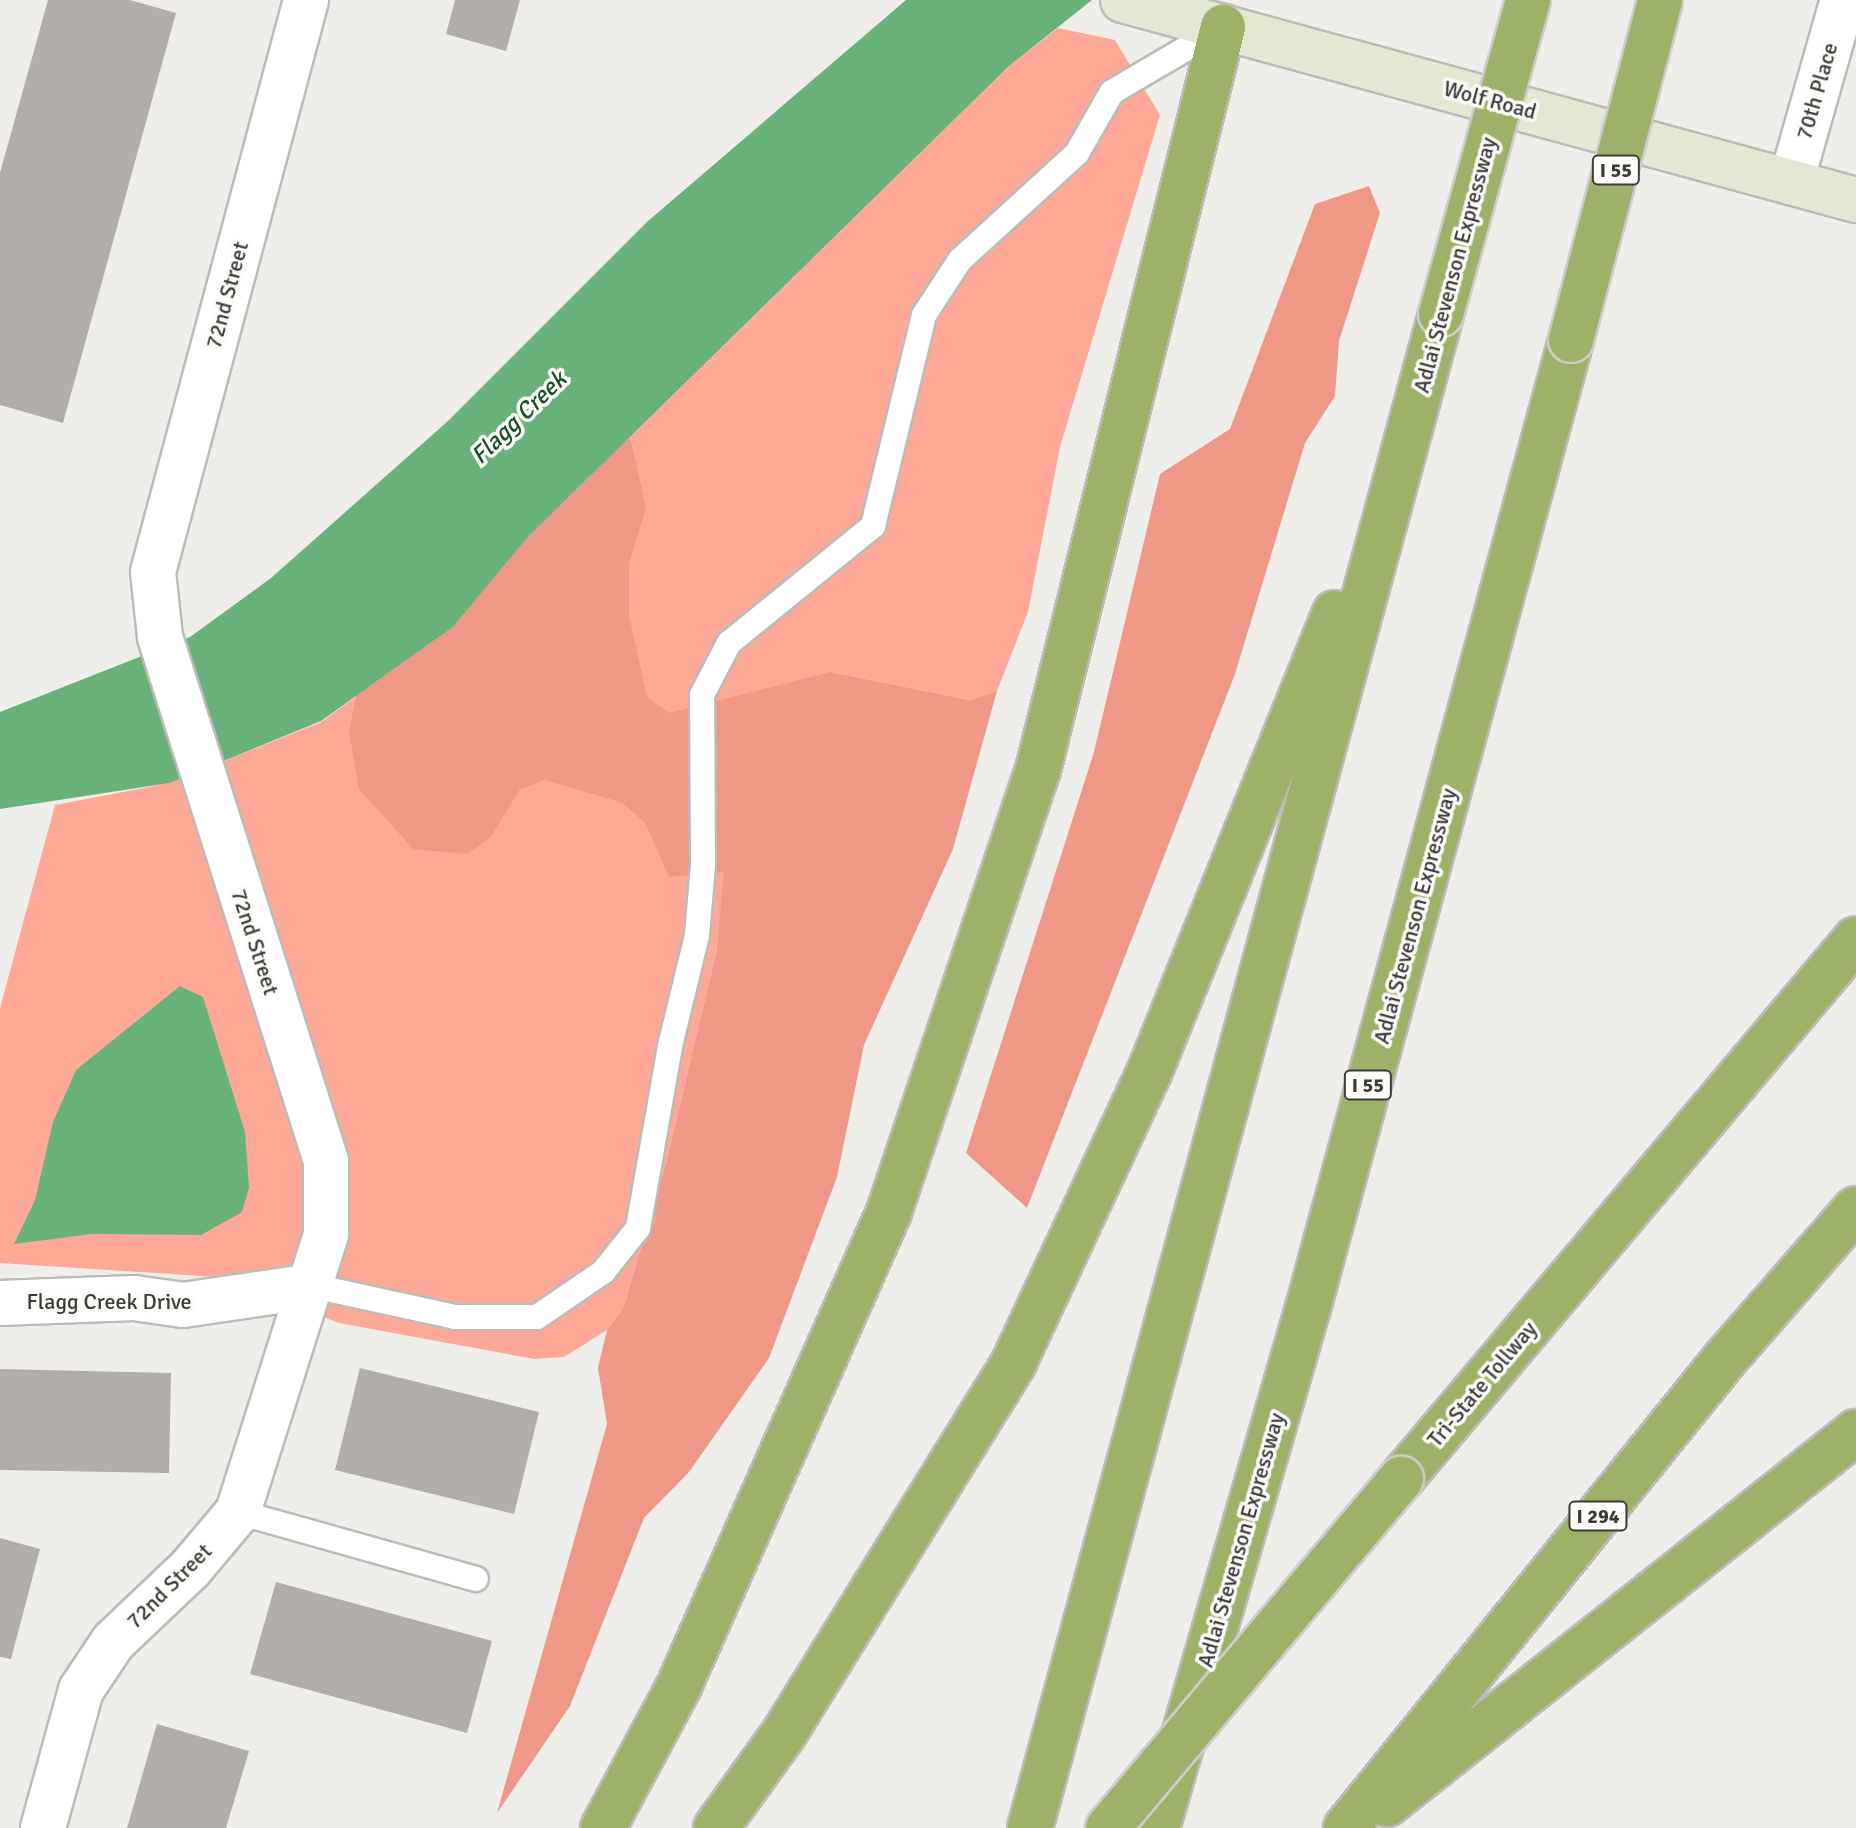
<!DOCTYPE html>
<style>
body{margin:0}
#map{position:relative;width:1856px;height:1828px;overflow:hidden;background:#efeeeb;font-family:Signika,sans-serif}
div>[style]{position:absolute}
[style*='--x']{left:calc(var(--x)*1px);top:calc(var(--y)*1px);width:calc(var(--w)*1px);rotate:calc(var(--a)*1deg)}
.green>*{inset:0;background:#fea998}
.forest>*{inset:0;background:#ef9887}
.water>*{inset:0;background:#69b27c}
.building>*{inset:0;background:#b0adab}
.roads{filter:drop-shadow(2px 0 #bcbbb8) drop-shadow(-2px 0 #bcbbb8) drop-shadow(0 2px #bcbbb8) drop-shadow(0 -2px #bcbbb8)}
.lane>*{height:24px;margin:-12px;padding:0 12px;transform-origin:12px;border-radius:12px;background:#fff}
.street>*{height:44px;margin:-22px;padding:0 22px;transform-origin:22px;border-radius:22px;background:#fff}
.secondary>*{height:44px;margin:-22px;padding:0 22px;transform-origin:22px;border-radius:22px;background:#e2e8d2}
.highway>*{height:44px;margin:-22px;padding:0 22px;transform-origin:22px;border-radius:22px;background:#9eb168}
.bridges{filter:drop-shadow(2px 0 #ccc) drop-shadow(-2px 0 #ccc) drop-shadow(0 2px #ccc) drop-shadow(0 -2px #ccc)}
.highway-bridge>*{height:44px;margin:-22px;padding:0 22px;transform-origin:22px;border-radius:22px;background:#9eb168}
span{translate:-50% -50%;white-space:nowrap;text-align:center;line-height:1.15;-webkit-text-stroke:7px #fcfbf8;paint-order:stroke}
.shield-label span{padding:2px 6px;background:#fcfbf8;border:2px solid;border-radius:6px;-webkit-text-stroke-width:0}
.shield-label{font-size:20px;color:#3c3b3a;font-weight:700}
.street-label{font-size:22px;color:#3c3b3a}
.water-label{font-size:24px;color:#174d29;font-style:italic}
</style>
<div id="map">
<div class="green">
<div style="clip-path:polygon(1058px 28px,1115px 40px,1160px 115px,1060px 447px,1028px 612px,997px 691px,970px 700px,831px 672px,717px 949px,666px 1163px,624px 1306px,607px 1330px,564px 1357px,534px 1359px,339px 1323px,217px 1277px,0 1263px,0 1008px,55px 805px,170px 783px,321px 722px,453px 627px,528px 537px,1009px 66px)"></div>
</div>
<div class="forest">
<div style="clip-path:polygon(1369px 186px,1380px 213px,1339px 341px,1335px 396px,1305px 443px,1235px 674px,1027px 1208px,966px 1153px,1094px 752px,1160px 474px,1230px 429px,1315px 204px)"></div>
<div style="clip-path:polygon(630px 437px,646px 508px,629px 563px,629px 616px,647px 697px,669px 713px,831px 672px,970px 700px,997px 691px,953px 849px,864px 1045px,837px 1177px,769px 1358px,689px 1472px,644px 1518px,570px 1706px,497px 1813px,607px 1424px,598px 1368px,607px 1330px,624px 1306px,666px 1163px,717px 949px,724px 872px,669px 877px,645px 823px,623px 803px,545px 780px,520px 789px,490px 838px,467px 854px,413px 849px,359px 789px,349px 732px,356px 696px,453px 627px,528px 537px)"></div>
</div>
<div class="water">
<div style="clip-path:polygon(906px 0,1092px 0,1009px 66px,630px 437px,528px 537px,453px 627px,321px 721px,170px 783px,0 809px,0 712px,190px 637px,271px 578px,448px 421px,648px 221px)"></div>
<div style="clip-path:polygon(180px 986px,203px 997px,245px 1132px,249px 1188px,242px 1212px,201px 1235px,92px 1234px,14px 1244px,35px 1200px,53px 1122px,76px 1070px)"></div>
</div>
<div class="building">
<div style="clip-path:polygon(48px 0,130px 0,176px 13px,63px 423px,0 405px,0 173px)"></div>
<div style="clip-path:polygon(455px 0,520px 0,506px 51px,446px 34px)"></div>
<div style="clip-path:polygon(360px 1368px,539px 1412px,514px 1514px,335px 1470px)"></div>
<div style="clip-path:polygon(0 1369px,171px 1373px,169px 1473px,0 1470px)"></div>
<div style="clip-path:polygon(0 1538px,40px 1549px,11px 1659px,0 1657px)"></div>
<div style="clip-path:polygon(276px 1582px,492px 1641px,467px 1733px,250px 1674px)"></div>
<div style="clip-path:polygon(157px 1724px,249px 1751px,226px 1828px,127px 1828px)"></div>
</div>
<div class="roads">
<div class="lane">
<div style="--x:313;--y:1286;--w:145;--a:12.3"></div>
<div style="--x:455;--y:1317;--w:82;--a:0"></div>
<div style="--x:537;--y:1317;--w:80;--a:-34.3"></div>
<div style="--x:603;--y:1272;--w:56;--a:-51.5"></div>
<div style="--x:638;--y:1228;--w:185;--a:-80"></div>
<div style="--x:670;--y:1046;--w:114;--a:-76.3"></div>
<div style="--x:697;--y:935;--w:70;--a:-85.1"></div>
<div style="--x:703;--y:865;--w:170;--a:-90.3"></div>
<div style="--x:702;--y:695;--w:59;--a:-62.6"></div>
<div style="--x:729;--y:643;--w:186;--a:-39.1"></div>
<div style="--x:873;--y:526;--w:217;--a:-76.4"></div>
<div style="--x:924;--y:315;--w:66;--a:-56.8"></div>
<div style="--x:960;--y:260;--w:159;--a:-42.4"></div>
<div style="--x:1077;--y:153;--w:70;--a:-60.2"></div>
<div style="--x:1112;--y:92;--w:129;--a:-30.4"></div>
<div style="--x:238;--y:1512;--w:247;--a:15.7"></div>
</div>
<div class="street">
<div style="--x:1791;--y:182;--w:189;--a:-74.1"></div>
<div style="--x:0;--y:1303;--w:134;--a:-2.1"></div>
<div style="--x:134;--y:1298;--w:49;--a:8.1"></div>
<div style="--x:183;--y:1305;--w:131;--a:-8.3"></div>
<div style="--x:43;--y:1828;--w:143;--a:-74.6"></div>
<div style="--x:81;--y:1690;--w:58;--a:-56.3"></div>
<div style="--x:113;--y:1642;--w:106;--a:-43.5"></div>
<div style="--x:190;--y:1569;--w:75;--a:-49.9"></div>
<div style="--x:238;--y:1512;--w:292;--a:-72.4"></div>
<div style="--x:326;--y:1234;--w:73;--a:-90"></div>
<div style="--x:326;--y:1161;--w:550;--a:-107.58"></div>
<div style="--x:160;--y:637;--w:65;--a:-96.1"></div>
<div style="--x:153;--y:572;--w:592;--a:-75.02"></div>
</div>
<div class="secondary">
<div style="--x:1123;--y:0;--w:760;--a:15.26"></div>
</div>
<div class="highway">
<div style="--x:1401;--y:1479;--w:706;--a:-49.88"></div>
<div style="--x:1387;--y:1804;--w:599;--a:-38.42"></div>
<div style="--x:603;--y:1828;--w:161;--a:-61.8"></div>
<div style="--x:679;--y:1686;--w:518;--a:-66.1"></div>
<div style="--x:889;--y:1212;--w:466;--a:-71.4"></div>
<div style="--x:1038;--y:770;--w:766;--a:-76.02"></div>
<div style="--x:716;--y:1828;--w:118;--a:-54.3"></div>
<div style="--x:785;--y:1732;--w:435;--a:-58.2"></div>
<div style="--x:1014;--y:1362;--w:319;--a:-65"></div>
<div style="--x:1149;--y:1073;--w:496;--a:-68"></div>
<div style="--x:1030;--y:1828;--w:1569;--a:-74.81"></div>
<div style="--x:1157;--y:1828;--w:541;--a:-73.81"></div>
<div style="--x:1308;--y:1308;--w:1003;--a:-74.8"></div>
<div style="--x:1346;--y:1828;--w:603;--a:-51.06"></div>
<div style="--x:1725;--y:1359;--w:199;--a:-48.9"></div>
</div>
</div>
<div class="bridges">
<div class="highway-bridge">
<div style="--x:1441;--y:314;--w:326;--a:-74.5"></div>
<div style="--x:1571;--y:340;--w:351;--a:-75.3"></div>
<div style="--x:1108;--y:1828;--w:456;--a:-50"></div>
</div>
</div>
<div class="shield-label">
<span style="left:1616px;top:170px">I 55</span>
<span style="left:1368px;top:1085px">I 55</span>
<span style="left:1598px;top:1516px">I 294</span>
</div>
<div class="street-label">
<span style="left:1817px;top:91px;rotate:-74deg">70th Place</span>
<span style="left:1490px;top:100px;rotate:15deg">Wolf Road</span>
<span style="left:1455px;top:265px;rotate:-75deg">Adlai Stevenson Expressway</span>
<span style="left:227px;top:295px;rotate:-75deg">72nd Street</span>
<span style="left:1415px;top:916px;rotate:-75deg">Adlai Stevenson Expressway</span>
<span style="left:255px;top:942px;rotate:72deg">72nd Street</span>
<span style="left:109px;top:1302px">Flagg Creek Drive</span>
<span style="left:1482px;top:1384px;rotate:-50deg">Tri-State Tollway</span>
<span style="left:1241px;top:1540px;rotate:-74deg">Adlai Stevenson Expressway</span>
<span style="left:169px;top:1586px;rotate:-45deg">72nd Street</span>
</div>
<div class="water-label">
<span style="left:519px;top:418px;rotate:-44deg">Flagg Creek</span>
</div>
</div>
